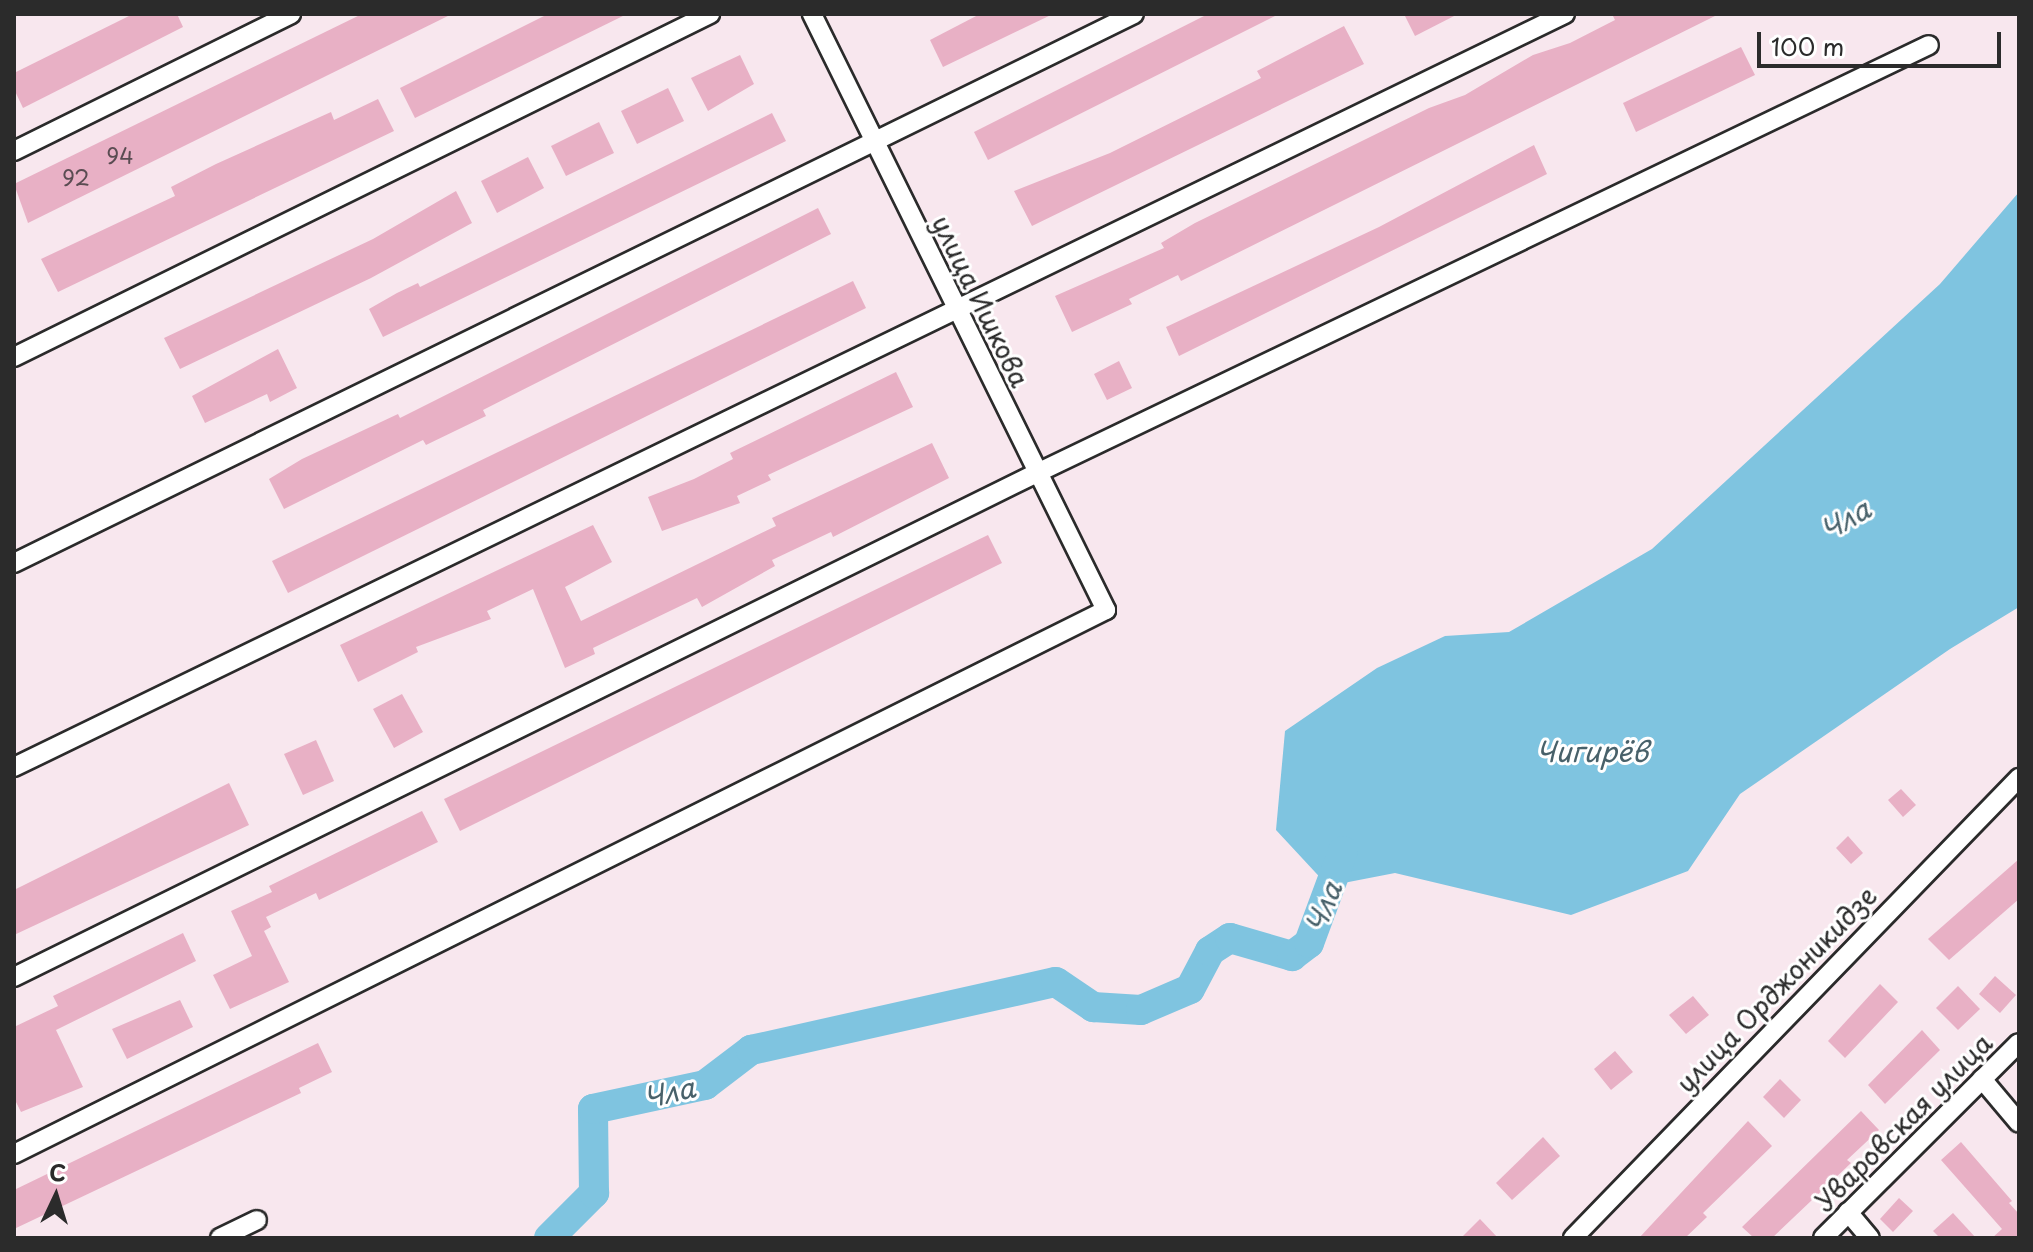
<!DOCTYPE html>
<meta charset="utf-8">
<style>
body{margin:0}
#map{position:relative;width:2033px;height:1252px;overflow:hidden;background:#f8e7ee;font-family:"Playpen Sans",sans-serif}
div>[style]{position:absolute}
[style*='--x']{left:calc(var(--x)*1px);top:calc(var(--y)*1px);width:calc(var(--w)*1px);rotate:calc(var(--a)*1deg)}
.water>*{inset:0;background:#7fc4e0}
.river>*{height:30px;margin:-15px;padding:0 15px;transform-origin:15px;border-radius:15px;background:#7fc4e0}
.building>*{inset:0;background:#e8b0c5}
.roads{filter:drop-shadow(2px 0 #2b2b2b) drop-shadow(-2px 0 #2b2b2b) drop-shadow(0 2px #2b2b2b) drop-shadow(0 -2px #2b2b2b)}
.minor>*{height:18px;margin:-9px;padding:0 9px;transform-origin:9px;border-radius:9px;background:#fff}
span{translate:-50% -50%;white-space:nowrap;text-align:center;line-height:1.15;-webkit-text-stroke:6px #fff;paint-order:stroke}
.number-label{font-size:22px;color:#5a4c52}
.number-label span{-webkit-text-stroke-width:0}
.street-label{font-size:26px;color:#2b2b2b}
.water-label{font-size:28px;color:#48616a;font-style:italic}
.frame{position:absolute;inset:0;border:16px solid #2b2b2b;pointer-events:none}
.north{position:absolute;left:16px;top:1156px;width:80px;height:80px;-webkit-text-stroke:6px #fff;paint-order:stroke;rotate:4deg;font-size:22px;font-weight:700;line-height:32px;text-align:center;color:#2b2b2b}
.north::after{content:'';display:block;margin:auto;width:28px;height:36px;background:#2b2b2b;clip-path:polygon(50% 0,100% 100%,50% 72%,0 100%)}
.scale{position:absolute;left:1757px;top:32px;width:244px;height:36px;box-sizing:border-box;border:4px solid #2b2b2b;border-top:0;padding-left:10px;font-size:24px;line-height:28px;white-space:nowrap;color:#2b2b2b;-webkit-text-stroke:6px #fff;paint-order:stroke}
</style>
<div id="map">
<div class="water">
<div style="clip-path:polygon(2019px 192px,2019px 607px,1950px 649px,1740px 794px,1688px 871px,1571px 915px,1395px 873px,1328px 886px,1276px 830px,1285px 731px,1377px 668px,1445px 636px,1509px 632px,1652px 549px,1940px 284px)"></div>
</div>
<div class="river">
<div style="--x:549;--y:1238;--w:64;--a:-45"></div>
<div style="--x:594;--y:1193;--w:84;--a:-90.7"></div>
<div style="--x:593;--y:1109;--w:115;--a:-12.1"></div>
<div style="--x:705;--y:1085;--w:58;--a:-37.3"></div>
<div style="--x:751;--y:1050;--w:312;--a:-12.6"></div>
<div style="--x:1056;--y:982;--w:45;--a:34"></div>
<div style="--x:1093;--y:1007;--w:48;--a:3.6"></div>
<div style="--x:1141;--y:1010;--w:53;--a:-23.2"></div>
<div style="--x:1190;--y:989;--w:43;--a:-62.2"></div>
<div style="--x:1210;--y:951;--w:24;--a:-33"></div>
<div style="--x:1230;--y:938;--w:65;--a:16.2"></div>
<div style="--x:1292;--y:956;--w:21;--a:-37"></div>
<div style="--x:1309;--y:943;--w:98;--a:-69.7"></div>
</div>
<div class="building">
<div style="clip-path:polygon(133px 14px,177px 14px,183px 27px,23px 108px,14px 89px,14px 73px)"></div>
<div style="clip-path:polygon(362px 14px,452px 14px,28px 223px,14px 184px)"></div>
<div style="clip-path:polygon(548px 14px,627px 14px,415px 118px,400px 88px)"></div>
<div style="clip-path:polygon(980px 14px,1053px 14px,943px 67px,930px 40px)"></div>
<div style="clip-path:polygon(1208px 14px,1279px 14px,988px 160px,974px 132px)"></div>
<div style="clip-path:polygon(1404px 14px,1458px 14px,1415px 36px)"></div>
<div style="clip-path:polygon(1612px 14px,1719px 14px,1181px 281px,1178px 275px,1129px 299px,1132px 304px,1072px 332px,1055px 296px,1164px 248px,1161px 243px,1195px 223px,1429px 108px,1465px 95px,1533px 55px,1570px 43px,1615px 20px)"></div>
<div style="clip-path:polygon(1344px 26px,1364px 64px,1032px 226px,1014px 191px,1110px 153px,1261px 78px,1257px 71px)"></div>
<div style="clip-path:polygon(1741px 47px,1755px 75px,1636px 132px,1623px 103px)"></div>
<div style="clip-path:polygon(740px 55px,754px 84px,708px 111px,691px 78px)"></div>
<div style="clip-path:polygon(668px 88px,684px 121px,637px 144px,621px 111px)"></div>
<div style="clip-path:polygon(378px 99px,394px 131px,58px 292px,41px 259px,175px 196px,171px 187px,216px 164px,331px 112px,334px 120px)"></div>
<div style="clip-path:polygon(772px 113px,786px 141px,383px 337px,369px 309px,397px 293px,418px 283px,420px 287px)"></div>
<div style="clip-path:polygon(599px 122px,614px 153px,566px 176px,551px 146px)"></div>
<div style="clip-path:polygon(1534px 145px,1547px 174px,1179px 356px,1166px 327px,1379px 227px)"></div>
<div style="clip-path:polygon(528px 157px,544px 188px,497px 213px,481px 181px)"></div>
<div style="clip-path:polygon(456px 191px,472px 223px,371px 278px,180px 369px,164px 338px,373px 239px)"></div>
<div style="clip-path:polygon(818px 208px,831px 234px,483px 410px,486px 416px,426px 445px,423px 440px,284px 509px,269px 479px,302px 459px,398px 414px,400px 418px)"></div>
<div style="clip-path:polygon(853px 281px,866px 308px,288px 593px,272px 561px)"></div>
<div style="clip-path:polygon(278px 349px,297px 388px,270px 402px,267px 394px,205px 423px,192px 396px)"></div>
<div style="clip-path:polygon(1119px 361px,1132px 388px,1107px 400px,1094px 374px)"></div>
<div style="clip-path:polygon(896px 372px,913px 407px,768px 475px,771px 480px,737px 496px,740px 503px,662px 531px,648px 497px,694px 479px,733px 459px,730px 453px)"></div>
<div style="clip-path:polygon(932px 443px,949px 478px,833px 537px,831px 532px,772px 560px,775px 566px,702px 607px,697px 598px,593px 648px,595px 654px,565px 668px,533px 589px,487px 611px,491px 619px,416px 647px,418px 652px,358px 682px,340px 645px,593px 525px,612px 562px,565px 587px,581px 621px,776px 526px,772px 518px)"></div>
<div style="clip-path:polygon(988px 535px,1002px 563px,460px 831px,444px 799px)"></div>
<div style="clip-path:polygon(402px 694px,423px 732px,394px 748px,373px 709px)"></div>
<div style="clip-path:polygon(316px 740px,334px 781px,303px 795px,284px 754px)"></div>
<div style="clip-path:polygon(229px 783px,249px 825px,14px 935px,14px 890px)"></div>
<div style="clip-path:polygon(1901px 789px,1916px 805px,1903px 817px,1888px 800px)"></div>
<div style="clip-path:polygon(422px 811px,438px 842px,319px 900px,316px 893px,266px 917px,271px 927px,264px 931px,289px 982px,230px 1009px,213px 975px,252px 956px,231px 911px,272px 892px,269px 886px)"></div>
<div style="clip-path:polygon(1848px 836px,1863px 853px,1851px 864px,1836px 848px)"></div>
<div style="clip-path:polygon(2019px 859px,2019px 899px,1949px 960px,1928px 939px)"></div>
<div style="clip-path:polygon(183px 933px,196px 961px,56px 1030px,83px 1087px,21px 1112px,14px 1098px,14px 1027px,58px 1006px,53px 996px)"></div>
<div style="clip-path:polygon(1995px 976px,2016px 995px,2000px 1013px,1979px 994px)"></div>
<div style="clip-path:polygon(1880px 984px,1898px 1002px,1845px 1058px,1828px 1041px)"></div>
<div style="clip-path:polygon(1958px 986px,1980px 1009px,1958px 1030px,1936px 1008px)"></div>
<div style="clip-path:polygon(1693px 996px,1709px 1015px,1686px 1034px,1669px 1015px)"></div>
<div style="clip-path:polygon(180px 1000px,193px 1027px,127px 1059px,112px 1029px)"></div>
<div style="clip-path:polygon(1922px 1030px,1940px 1050px,1885px 1104px,1868px 1085px)"></div>
<div style="clip-path:polygon(318px 1043px,332px 1072px,299px 1088px,301px 1093px,14px 1229px,14px 1190px)"></div>
<div style="clip-path:polygon(1615px 1051px,1633px 1072px,1611px 1090px,1594px 1069px)"></div>
<div style="clip-path:polygon(1780px 1079px,1801px 1100px,1784px 1118px,1763px 1097px)"></div>
<div style="clip-path:polygon(1861px 1111px,1879px 1130px,1847px 1160px,1851px 1163px,1772px 1238px,1754px 1238px,1742px 1227px)"></div>
<div style="clip-path:polygon(1748px 1121px,1772px 1146px,1703px 1213px,1707px 1217px,1685px 1238px,1639px 1238px)"></div>
<div style="clip-path:polygon(1543px 1137px,1560px 1156px,1512px 1200px,1496px 1183px)"></div>
<div style="clip-path:polygon(1961px 1142px,2012px 1201px,2009px 1203px,2019px 1214px,2019px 1238px,1992px 1238px,2002px 1229px,1941px 1160px)"></div>
<div style="clip-path:polygon(1899px 1198px,1913px 1211px,1893px 1232px,1880px 1219px)"></div>
<div style="clip-path:polygon(1953px 1213px,1976px 1238px,1940px 1238px,1933px 1231px)"></div>
<div style="clip-path:polygon(1480px 1219px,1498px 1238px,1461px 1238px)"></div>
</div>
<div class="roads">
<div class="minor">
<div style="--x:14;--y:151;--w:309;--a:-26.3"></div>
<div style="--x:14;--y:357;--w:776;--a:-26.23"></div>
<div style="--x:14;--y:563;--w:1247;--a:-26.11"></div>
<div style="--x:14;--y:767;--w:1724;--a:-25.9"></div>
<div style="--x:14;--y:977;--w:1140;--a:-26.23"></div>
<div style="--x:1037;--y:473;--w:989;--a:-25.63"></div>
<div style="--x:1982;--y:1079;--w:57;--a:49.9"></div>
<div style="--x:14;--y:1154;--w:1220;--a:-26.48"></div>
<div style="--x:1106;--y:610;--w:665;--a:-116.26"></div>
<div style="--x:1848;--y:1212;--w:34;--a:50"></div>
<div style="--x:220;--y:1238;--w:41;--a:-25.9"></div>
<div style="--x:1573;--y:1238;--w:641;--a:-45.89"></div>
<div style="--x:1823;--y:1238;--w:276;--a:-44.9"></div>
</div>
</div>
<div class="number-label">
<span style="left:120px;top:155px">94</span>
<span style="left:76px;top:177px">92</span>
</div>
<div class="street-label">
<span style="left:981px;top:301px;rotate:64deg">улица Ишкова</span>
<span style="left:1776px;top:989px;rotate:-46deg">улица Орджоникидзе</span>
<span style="left:1903px;top:1122px;rotate:-45deg">Уваровская улица</span>
</div>
<div class="water-label">
<span style="left:1845px;top:519px;rotate:-30deg">Чла</span>
<span style="left:1592px;top:751px">Чигирёв</span>
<span style="left:1323px;top:907px;rotate:-68deg">Чла</span>
<span style="left:669px;top:1092px;rotate:-13deg">Чла</span>
</div>
<div class="frame"></div>
<div class="north">С</div>
<div class="scale">100 m</div>
</div>
